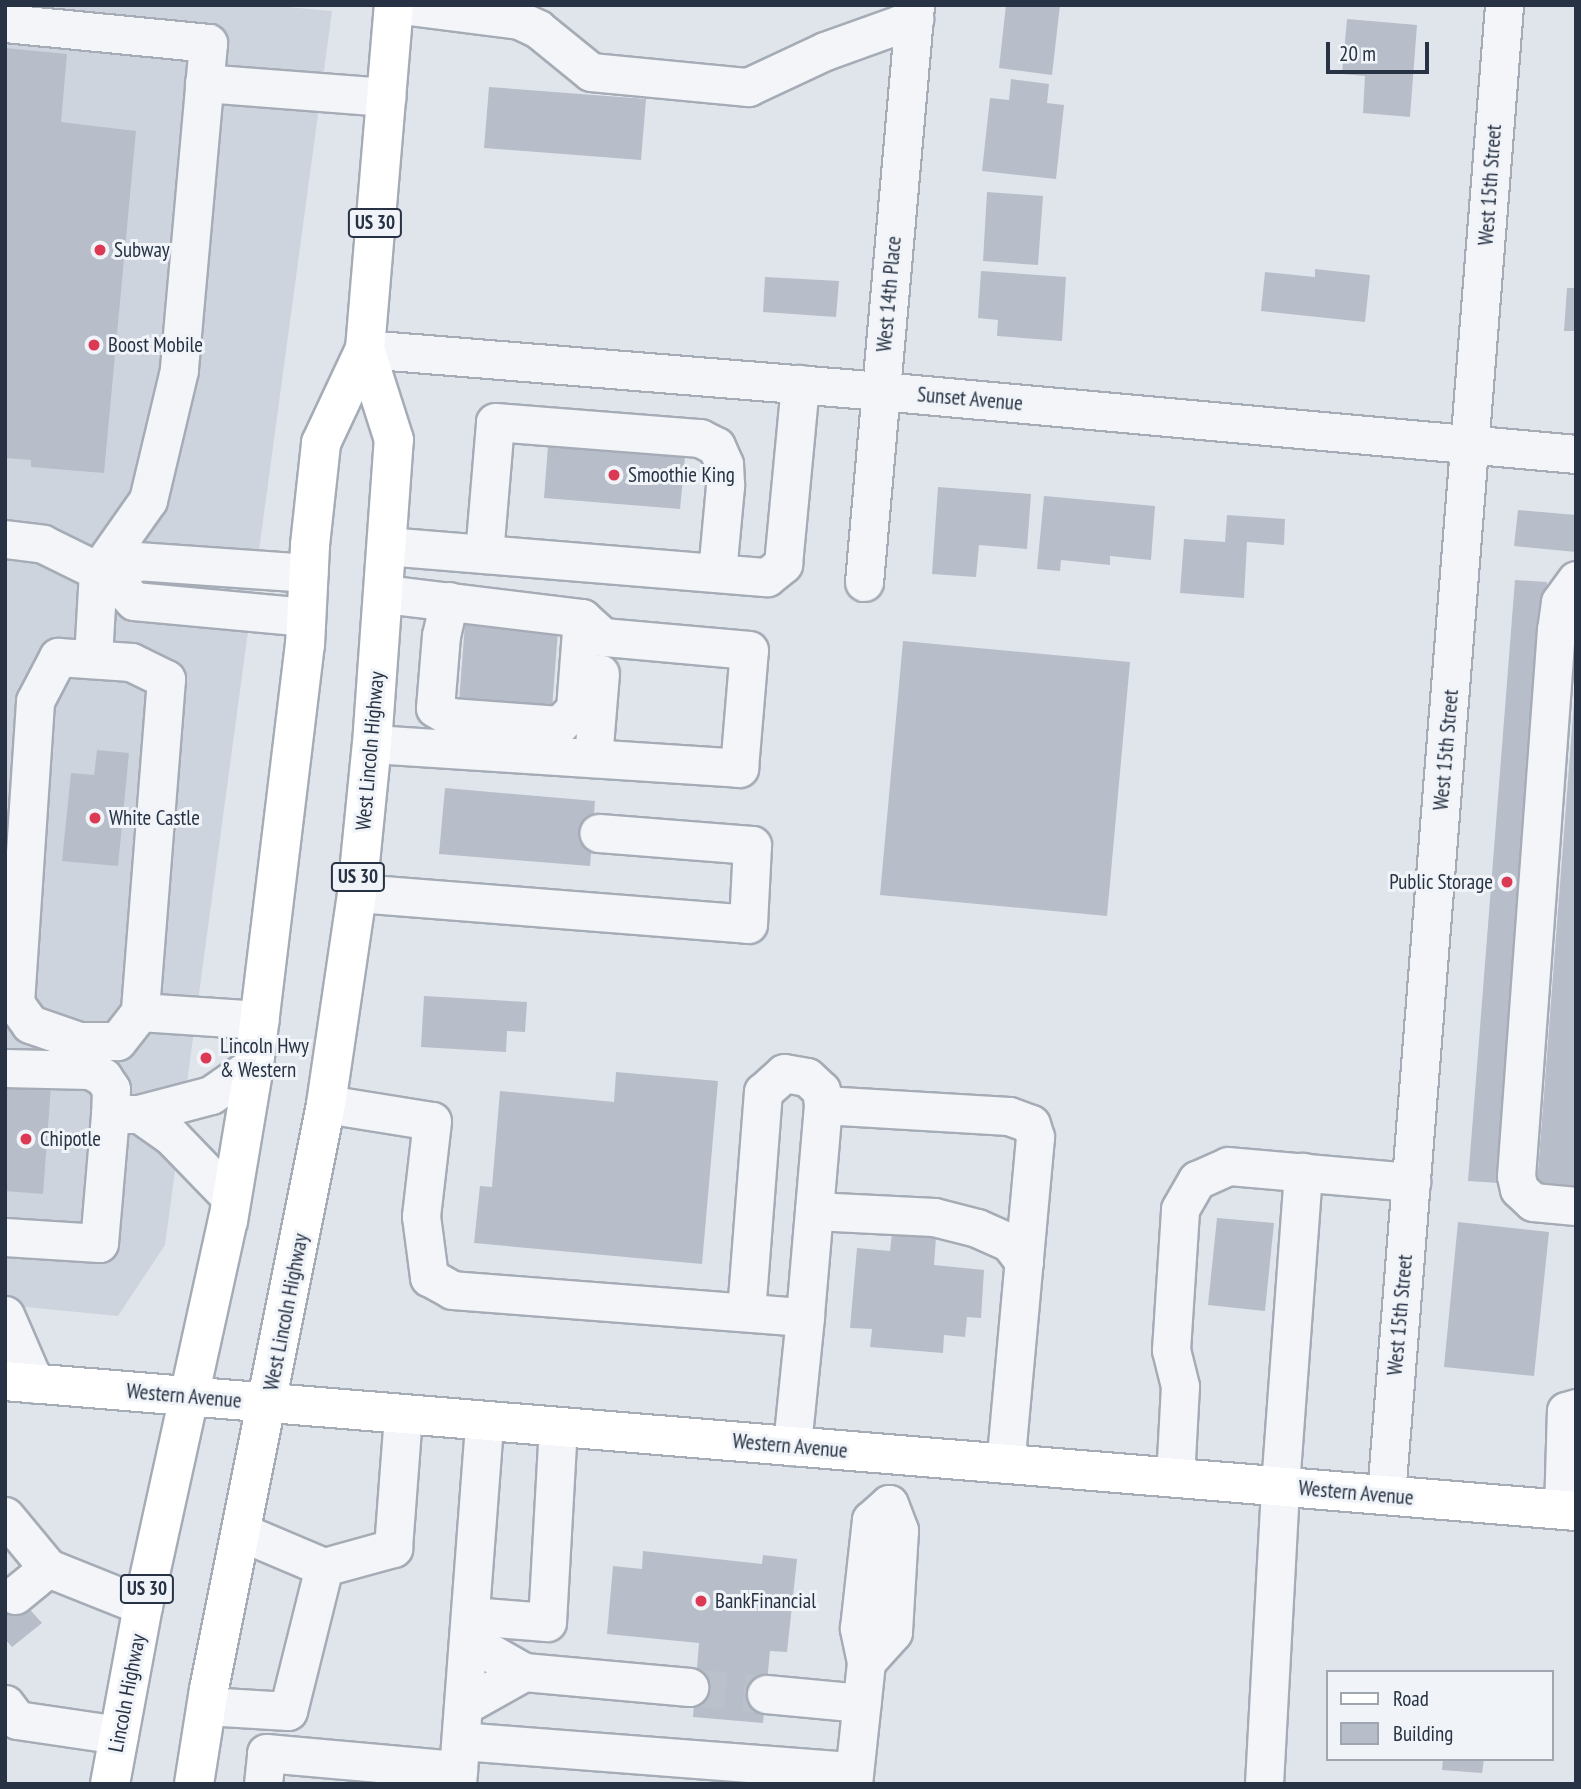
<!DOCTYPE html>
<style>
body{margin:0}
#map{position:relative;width:1581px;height:1789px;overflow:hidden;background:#e0e5eb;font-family:"PT Sans Narrow",sans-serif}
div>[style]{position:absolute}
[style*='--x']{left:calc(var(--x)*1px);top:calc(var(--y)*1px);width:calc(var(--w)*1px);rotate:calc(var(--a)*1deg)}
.built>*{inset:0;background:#ced4dd}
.building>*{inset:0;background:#b7bec9}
.minor-tunnel>*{height:37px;margin-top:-18.5px;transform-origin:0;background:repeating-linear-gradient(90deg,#bbc1ca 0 37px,transparent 0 55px)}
.roads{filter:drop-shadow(2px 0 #a5acb6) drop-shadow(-2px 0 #a5acb6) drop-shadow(0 2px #a5acb6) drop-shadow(0 -2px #a5acb6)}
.minor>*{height:37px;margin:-18.5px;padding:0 18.5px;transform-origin:18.5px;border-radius:18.5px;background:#f4f5f9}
.major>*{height:38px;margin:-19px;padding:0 19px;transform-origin:19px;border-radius:19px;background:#fff}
.dots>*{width:19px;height:19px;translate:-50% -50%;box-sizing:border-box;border:4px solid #f0f4f8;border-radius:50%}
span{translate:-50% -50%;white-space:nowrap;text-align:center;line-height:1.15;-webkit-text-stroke:6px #f0f4f8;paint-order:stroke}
.shield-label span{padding:2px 5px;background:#f0f4f8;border:2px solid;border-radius:5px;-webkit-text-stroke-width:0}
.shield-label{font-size:19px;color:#273244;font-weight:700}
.street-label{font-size:21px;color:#273244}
.poi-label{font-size:21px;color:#273244}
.left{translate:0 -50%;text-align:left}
.right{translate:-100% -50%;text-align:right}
.frame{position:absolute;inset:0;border:7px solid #273244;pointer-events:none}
.legend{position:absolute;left:1326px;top:1670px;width:228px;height:91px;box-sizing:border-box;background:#f0f4f8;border:2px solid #a0a6b0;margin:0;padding:9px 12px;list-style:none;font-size:21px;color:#273244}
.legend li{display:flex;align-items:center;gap:14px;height:35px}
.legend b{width:35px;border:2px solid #a0a6b0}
.scale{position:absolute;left:1326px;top:42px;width:103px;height:32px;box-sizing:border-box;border:4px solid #273244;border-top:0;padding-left:9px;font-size:21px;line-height:24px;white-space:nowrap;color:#273244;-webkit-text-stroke:5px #f0f4f8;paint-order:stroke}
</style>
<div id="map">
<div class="built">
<div style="clip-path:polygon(5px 5px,267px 5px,332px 11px,165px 1245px,118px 1316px,5px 1305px)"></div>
</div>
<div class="building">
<div style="clip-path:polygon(1006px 5px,1060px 5px,1052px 75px,999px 68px)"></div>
<div style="clip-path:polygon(1347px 19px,1417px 25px,1410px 117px,1363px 113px,1365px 76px,1342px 74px)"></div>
<div style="clip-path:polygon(5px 48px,67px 54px,61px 122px,136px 131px,104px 473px,31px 467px,31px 460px,5px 458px)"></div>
<div style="clip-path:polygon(1011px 79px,1049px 84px,1047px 103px,1064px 105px,1056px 179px,982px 171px,990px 98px,1009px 100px)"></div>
<div style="clip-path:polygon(489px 87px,646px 99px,641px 160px,484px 148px)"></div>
<div style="clip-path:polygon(987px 192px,1043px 196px,1038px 265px,983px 261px)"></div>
<div style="clip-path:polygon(1315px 269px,1370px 275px,1365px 322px,1261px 311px,1265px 272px,1315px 277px)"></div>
<div style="clip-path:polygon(981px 271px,1066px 277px,1062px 341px,997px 336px,998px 320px,978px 318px)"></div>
<div style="clip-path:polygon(765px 277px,839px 281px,836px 317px,763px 312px)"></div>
<div style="clip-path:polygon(1567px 288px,1576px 288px,1576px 331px,1564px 331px)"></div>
<div style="clip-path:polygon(630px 442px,686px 447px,680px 509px,544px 498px,548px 446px,629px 452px)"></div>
<div style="clip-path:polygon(938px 487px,1031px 494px,1027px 549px,979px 545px,976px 577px,932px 574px)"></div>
<div style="clip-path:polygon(1044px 496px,1155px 506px,1151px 560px,1110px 556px,1110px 565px,1061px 560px,1060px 571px,1037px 569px)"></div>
<div style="clip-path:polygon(1518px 510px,1576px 515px,1576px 552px,1514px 546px)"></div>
<div style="clip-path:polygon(1227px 515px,1285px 519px,1284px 545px,1247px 542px,1244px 598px,1180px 593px,1184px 539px,1225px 542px)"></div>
<div style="clip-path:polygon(1515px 580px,1547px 582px,1499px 1183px,1468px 1181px)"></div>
<div style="clip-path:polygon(465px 623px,558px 630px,552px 709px,459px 703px)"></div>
<div style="clip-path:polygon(903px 641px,1130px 662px,1107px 916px,880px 895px)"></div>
<div style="clip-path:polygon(1574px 702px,1576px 702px,1576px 1188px,1537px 1185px)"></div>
<div style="clip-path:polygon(97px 750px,129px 753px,118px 866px,62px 861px,71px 773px,94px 775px)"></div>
<div style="clip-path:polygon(445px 788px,595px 801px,590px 866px,439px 854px)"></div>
<div style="clip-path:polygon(424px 996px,527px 1002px,525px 1032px,507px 1031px,506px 1052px,421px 1047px)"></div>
<div style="clip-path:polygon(616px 1072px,718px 1081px,702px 1264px,474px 1243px,480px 1186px,492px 1187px,500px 1091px,614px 1102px)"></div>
<div style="clip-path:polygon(5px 1083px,51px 1086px,43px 1194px,5px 1191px)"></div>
<div style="clip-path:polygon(1217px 1218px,1274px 1223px,1265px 1311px,1208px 1305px)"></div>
<div style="clip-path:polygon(1458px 1222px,1549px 1232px,1534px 1376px,1444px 1367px)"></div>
<div style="clip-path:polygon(892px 1233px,936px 1237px,934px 1265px,984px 1270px,981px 1318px,967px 1317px,965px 1337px,944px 1335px,943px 1353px,870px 1347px,872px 1329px,850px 1328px,857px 1248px,890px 1251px)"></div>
<div style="clip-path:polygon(643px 1551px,762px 1564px,763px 1555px,797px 1559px,787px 1652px,770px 1651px,763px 1723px,693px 1717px,699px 1643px,607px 1634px,613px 1566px,642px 1569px)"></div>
<div style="clip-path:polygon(5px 1582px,42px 1623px,12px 1647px,5px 1639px)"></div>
<div style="clip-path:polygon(1443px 1759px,1484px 1759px,1482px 1773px,1442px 1770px)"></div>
</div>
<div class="minor-tunnel">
<div style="--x:689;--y:1687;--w:77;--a:5.2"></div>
</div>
<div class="roads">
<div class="minor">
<div style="--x:401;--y:5;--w:119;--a:7.2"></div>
<div style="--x:519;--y:20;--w:21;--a:25"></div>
<div style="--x:538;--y:29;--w:68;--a:39.1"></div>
<div style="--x:591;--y:72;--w:158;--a:5.5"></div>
<div style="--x:748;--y:87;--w:85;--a:-25.1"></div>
<div style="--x:825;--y:51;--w:95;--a:-19.8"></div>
<div style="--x:5;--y:23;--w:204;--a:5.6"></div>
<div style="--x:208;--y:43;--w:328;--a:95.1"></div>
<div style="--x:179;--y:370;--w:134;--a:103.4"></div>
<div style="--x:148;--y:500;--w:87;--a:125.2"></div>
<div style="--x:98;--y:571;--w:88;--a:93.3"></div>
<div style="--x:204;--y:83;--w:183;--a:4.4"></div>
<div style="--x:365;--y:349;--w:518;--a:4.65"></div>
<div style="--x:881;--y:391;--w:698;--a:5.18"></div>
<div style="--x:5;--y:539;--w:38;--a:7"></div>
<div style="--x:43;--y:544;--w:77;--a:26.2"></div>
<div style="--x:386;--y:546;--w:382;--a:4.7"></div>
<div style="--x:767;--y:577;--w:21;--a:-39"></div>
<div style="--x:783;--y:564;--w:181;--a:-84.6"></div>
<div style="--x:484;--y:554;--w:132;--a:-85.2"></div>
<div style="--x:495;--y:422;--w:206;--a:4.5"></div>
<div style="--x:700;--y:438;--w:18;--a:27"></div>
<div style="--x:716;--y:446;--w:20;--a:66"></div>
<div style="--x:724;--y:464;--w:22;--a:87"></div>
<div style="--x:725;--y:486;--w:87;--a:95.3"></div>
<div style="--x:1576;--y:580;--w:27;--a:126"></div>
<div style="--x:1560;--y:602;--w:27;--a:98"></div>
<div style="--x:1556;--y:629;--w:548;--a:94.18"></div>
<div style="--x:1516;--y:1176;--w:13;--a:77"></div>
<div style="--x:1519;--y:1189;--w:19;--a:43"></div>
<div style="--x:1533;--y:1202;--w:43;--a:5.3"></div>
<div style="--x:864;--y:582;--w:579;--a:-84.95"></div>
<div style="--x:449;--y:601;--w:35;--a:103"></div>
<div style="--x:441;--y:635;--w:73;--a:94.7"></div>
<div style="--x:435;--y:708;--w:17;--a:31"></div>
<div style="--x:450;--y:717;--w:109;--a:4.2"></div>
<div style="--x:559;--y:725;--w:23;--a:-45"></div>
<div style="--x:575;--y:709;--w:91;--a:-85.6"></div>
<div style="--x:306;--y:617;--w:173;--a:-174.7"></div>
<div style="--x:134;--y:601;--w:32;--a:-134"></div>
<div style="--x:112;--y:578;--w:30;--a:-34"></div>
<div style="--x:137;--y:561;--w:172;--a:4"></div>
<div style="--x:58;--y:657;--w:73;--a:3.9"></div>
<div style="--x:131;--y:662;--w:39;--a:26"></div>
<div style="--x:166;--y:679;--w:334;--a:94.5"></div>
<div style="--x:140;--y:1012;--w:37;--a:128"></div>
<div style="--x:117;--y:1041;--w:38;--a:180"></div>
<div style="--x:79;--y:1041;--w:52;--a:-160.9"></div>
<div style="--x:30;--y:1024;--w:26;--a:-126"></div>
<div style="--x:15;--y:1003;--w:303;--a:-86.2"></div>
<div style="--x:35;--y:701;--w:50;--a:-62.4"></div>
<div style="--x:372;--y:744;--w:368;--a:3.7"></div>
<div style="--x:739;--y:768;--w:118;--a:-85.2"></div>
<div style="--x:749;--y:650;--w:147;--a:-174.9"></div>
<div style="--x:603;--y:637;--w:28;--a:-138"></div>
<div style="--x:582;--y:618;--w:200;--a:-173.1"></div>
<div style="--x:593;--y:758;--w:85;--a:-85.3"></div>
<div style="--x:357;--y:893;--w:392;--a:4.5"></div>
<div style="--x:748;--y:924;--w:79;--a:-87.1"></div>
<div style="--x:752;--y:845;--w:154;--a:-175.5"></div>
<div style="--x:140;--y:1012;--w:120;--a:3.8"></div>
<div style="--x:5;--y:1068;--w:85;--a:1.3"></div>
<div style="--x:90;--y:1070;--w:15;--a:28"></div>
<div style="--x:103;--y:1077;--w:14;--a:56"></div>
<div style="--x:111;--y:1089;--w:25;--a:92"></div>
<div style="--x:110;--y:1114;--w:25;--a:0"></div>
<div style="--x:326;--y:1104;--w:107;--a:9.1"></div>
<div style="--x:432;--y:1121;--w:96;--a:96.6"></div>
<div style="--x:421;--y:1216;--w:62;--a:82.5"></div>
<div style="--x:429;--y:1277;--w:26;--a:29"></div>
<div style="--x:452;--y:1290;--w:354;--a:4.4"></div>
<div style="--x:805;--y:1317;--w:130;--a:95.8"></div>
<div style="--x:823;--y:1105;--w:186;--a:3.4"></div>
<div style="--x:1009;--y:1116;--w:23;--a:20"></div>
<div style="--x:1031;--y:1124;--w:14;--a:73"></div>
<div style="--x:1035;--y:1137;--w:328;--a:95.2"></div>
<div style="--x:231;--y:1198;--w:86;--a:-134.1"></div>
<div style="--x:171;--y:1136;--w:39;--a:-145"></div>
<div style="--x:139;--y:1114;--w:74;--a:-14.8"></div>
<div style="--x:211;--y:1095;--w:52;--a:-34.9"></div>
<div style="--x:814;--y:1211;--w:120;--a:2.9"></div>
<div style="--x:934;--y:1217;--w:44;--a:14.3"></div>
<div style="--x:977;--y:1228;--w:35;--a:24"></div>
<div style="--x:1009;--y:1242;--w:25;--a:53"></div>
<div style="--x:5;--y:1237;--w:94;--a:3.7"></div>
<div style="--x:99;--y:1243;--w:129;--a:-85.1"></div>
<div style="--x:746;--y:1312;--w:221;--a:-85.6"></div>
<div style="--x:763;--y:1092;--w:28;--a:-42"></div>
<div style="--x:784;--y:1073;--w:23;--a:10"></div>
<div style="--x:807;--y:1077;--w:19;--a:43"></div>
<div style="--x:821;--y:1090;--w:15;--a:82"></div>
<div style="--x:823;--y:1105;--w:213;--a:94.9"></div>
<div style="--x:5;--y:1315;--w:75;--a:66.5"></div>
<div style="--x:1175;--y:1478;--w:92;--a:-86.9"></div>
<div style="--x:1180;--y:1386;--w:37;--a:-104"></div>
<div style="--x:1171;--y:1350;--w:141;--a:-86.3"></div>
<div style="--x:1180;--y:1209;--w:34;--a:-60"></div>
<div style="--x:1197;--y:1180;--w:34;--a:-24"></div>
<div style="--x:1228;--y:1166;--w:184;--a:5"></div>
<div style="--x:1386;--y:1495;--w:1495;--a:-85.47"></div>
<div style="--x:1563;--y:1510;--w:99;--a:-88.3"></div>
<div style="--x:1566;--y:1411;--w:10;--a:-17"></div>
<div style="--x:5;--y:1516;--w:67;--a:50.4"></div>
<div style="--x:48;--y:1568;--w:102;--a:21.8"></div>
<div style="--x:241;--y:1532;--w:90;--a:22.9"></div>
<div style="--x:15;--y:1595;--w:43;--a:-39.3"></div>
<div style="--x:470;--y:1616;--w:77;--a:4.5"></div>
<div style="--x:547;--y:1622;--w:195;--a:-86.8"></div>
<div style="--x:468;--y:1640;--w:64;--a:29.7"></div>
<div style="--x:524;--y:1672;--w:166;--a:5.2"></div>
<div style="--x:766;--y:1694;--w:96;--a:5.4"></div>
<div style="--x:5;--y:1704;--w:20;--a:53"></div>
<div style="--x:17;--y:1720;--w:103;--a:8.4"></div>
<div style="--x:206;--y:1706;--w:82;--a:3.5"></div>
<div style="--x:288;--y:1711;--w:148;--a:-76"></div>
<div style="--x:324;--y:1567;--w:72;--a:-15.4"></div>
<div style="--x:393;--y:1548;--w:134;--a:-85.7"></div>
<div style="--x:463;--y:1706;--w:70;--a:-29.1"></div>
<div style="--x:461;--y:1741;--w:394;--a:4.4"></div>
<div style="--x:263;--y:1784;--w:31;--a:-84"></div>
<div style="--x:266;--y:1753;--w:193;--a:5.1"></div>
<div style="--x:457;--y:1784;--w:364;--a:-85.7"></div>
<div style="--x:853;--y:1784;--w:123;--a:-83.9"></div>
<div style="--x:866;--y:1662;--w:35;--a:-102"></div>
<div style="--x:859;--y:1628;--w:109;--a:-83.7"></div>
<div style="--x:871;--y:1520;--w:24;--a:-42"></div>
<div style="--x:889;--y:1504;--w:28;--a:69"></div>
<div style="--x:899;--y:1530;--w:102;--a:93.4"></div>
<div style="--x:893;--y:1632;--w:40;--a:132"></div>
<div style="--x:1264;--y:1784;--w:298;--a:-86.9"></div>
<div style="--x:1280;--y:1486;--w:315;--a:-85.8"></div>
</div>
<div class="major">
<div style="--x:5;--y:1381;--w:1576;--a:4.73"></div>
<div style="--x:110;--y:1784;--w:181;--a:-79.5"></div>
<div style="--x:143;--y:1606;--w:394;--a:-77.6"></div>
<div style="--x:228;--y:1221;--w:158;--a:-80.5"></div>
<div style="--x:254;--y:1065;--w:423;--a:-83.1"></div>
<div style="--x:305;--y:645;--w:100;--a:-87.1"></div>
<div style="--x:310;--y:545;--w:103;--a:-83.8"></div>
<div style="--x:321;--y:443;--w:104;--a:-64.9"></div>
<div style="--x:365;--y:349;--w:345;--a:-85.2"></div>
<div style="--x:194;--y:1784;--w:96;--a:-81"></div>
<div style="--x:209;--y:1689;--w:597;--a:-78.69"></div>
<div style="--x:326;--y:1104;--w:213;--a:-81.6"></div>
<div style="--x:357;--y:893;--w:150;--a:-84.3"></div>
<div style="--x:372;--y:744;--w:305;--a:-85.9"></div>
<div style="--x:394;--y:440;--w:96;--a:-107.7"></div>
</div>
</div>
<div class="dots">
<div style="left:100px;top:250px;background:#dc3955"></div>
<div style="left:94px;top:345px;background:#dc3955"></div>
<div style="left:614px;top:475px;background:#dc3955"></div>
<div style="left:95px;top:818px;background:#dc3955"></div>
<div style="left:1507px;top:882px;background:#dc3955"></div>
<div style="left:206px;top:1058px;background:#dc3955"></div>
<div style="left:26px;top:1139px;background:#dc3955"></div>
<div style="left:701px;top:1601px;background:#dc3955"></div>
</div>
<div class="shield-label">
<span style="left:375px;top:223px">US 30</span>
<span style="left:358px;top:877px">US 30</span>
<span style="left:147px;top:1589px">US 30</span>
</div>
<div class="street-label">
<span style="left:1490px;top:185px;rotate:-86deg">West 15th Street</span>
<span style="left:889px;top:294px;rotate:-85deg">West 14th Place</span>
<span style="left:970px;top:399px;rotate:5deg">Sunset Avenue</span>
<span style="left:1446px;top:750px;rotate:-85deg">West 15th Street</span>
<span style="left:370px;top:751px;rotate:-85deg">West Lincoln Highway</span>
<span style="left:286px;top:1312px;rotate:-79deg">West Lincoln Highway</span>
<span style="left:1400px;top:1315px;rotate:-85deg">West 15th Street</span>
<span style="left:184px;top:1396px;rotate:5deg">Western Avenue</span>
<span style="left:790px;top:1446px;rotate:5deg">Western Avenue</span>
<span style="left:1356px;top:1493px;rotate:5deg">Western Avenue</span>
<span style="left:127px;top:1693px;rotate:-79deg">Lincoln Highway</span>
</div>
<div class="poi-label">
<span class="left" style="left:114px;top:250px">Subway</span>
<span class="left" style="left:108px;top:345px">Boost Mobile</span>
<span class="left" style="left:628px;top:475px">Smoothie King</span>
<span class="left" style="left:109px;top:818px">White Castle</span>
<span class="right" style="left:1493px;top:882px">Public Storage</span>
<span class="left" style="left:220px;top:1058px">Lincoln Hwy<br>&amp; Western</span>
<span class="left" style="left:40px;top:1139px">Chipotle</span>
<span class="left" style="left:715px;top:1601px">BankFinancial</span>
</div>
<div class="frame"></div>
<ul class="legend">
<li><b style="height:9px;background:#fff"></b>Road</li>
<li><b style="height:19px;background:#b7bec9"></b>Building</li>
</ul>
<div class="scale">20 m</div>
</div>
